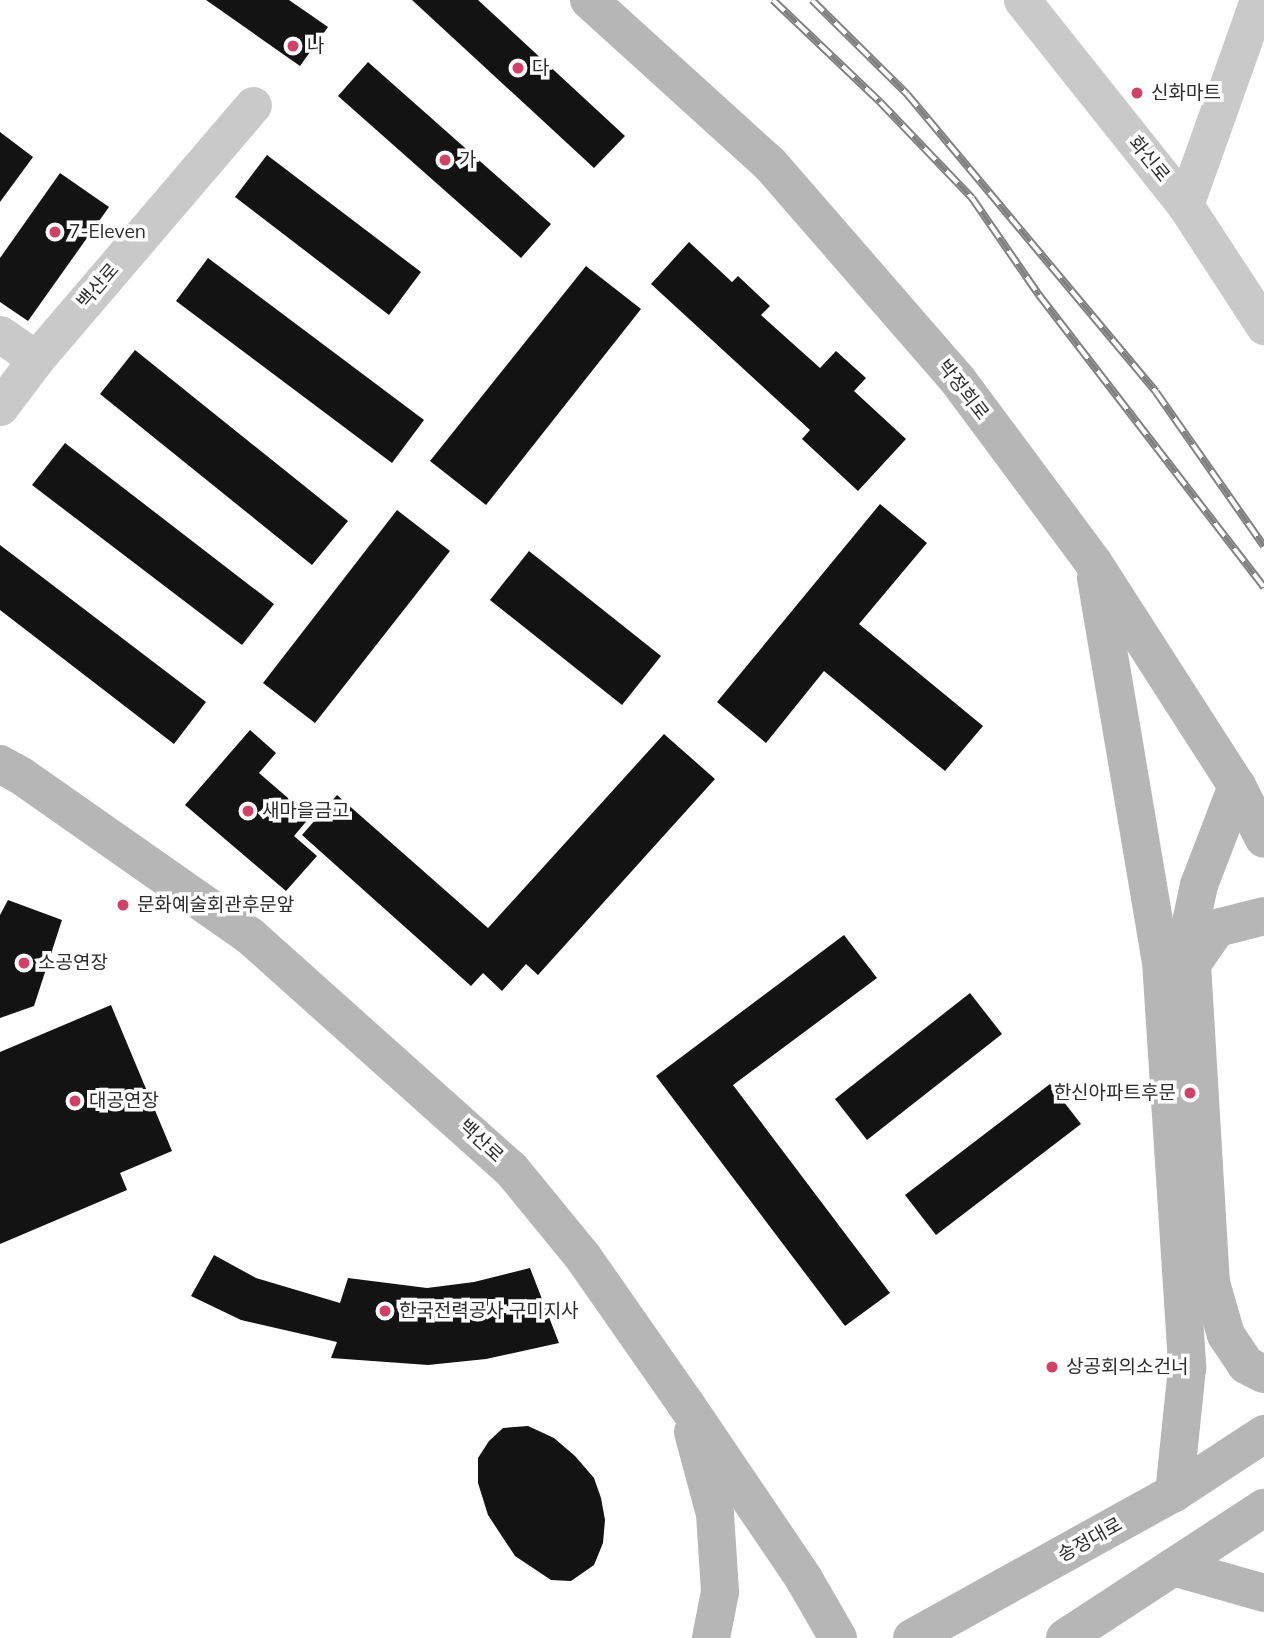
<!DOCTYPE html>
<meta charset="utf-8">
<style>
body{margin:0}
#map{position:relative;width:1264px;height:1638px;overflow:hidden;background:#fff;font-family:Mulish,"Noto Sans KR",sans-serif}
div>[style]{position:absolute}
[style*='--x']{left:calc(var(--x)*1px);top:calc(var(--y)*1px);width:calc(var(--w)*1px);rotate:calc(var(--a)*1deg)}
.building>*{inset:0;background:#131313}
.street>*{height:37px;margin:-18.5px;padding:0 18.5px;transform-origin:18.5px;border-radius:18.5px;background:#c9c9c9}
.secondary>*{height:38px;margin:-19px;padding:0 19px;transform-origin:19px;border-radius:19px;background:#b6b6b6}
.rail>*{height:8px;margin-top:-4px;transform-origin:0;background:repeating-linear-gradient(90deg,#fff 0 16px,#818181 0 32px);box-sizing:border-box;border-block:2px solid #818181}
.dots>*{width:19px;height:19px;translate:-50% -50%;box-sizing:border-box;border:4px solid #fff;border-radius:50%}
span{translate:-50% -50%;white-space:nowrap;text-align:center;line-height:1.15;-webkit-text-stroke:7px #fff;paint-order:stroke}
.poi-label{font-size:19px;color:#2c2c2c}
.left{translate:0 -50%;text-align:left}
.right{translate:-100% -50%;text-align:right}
.street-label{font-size:19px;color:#2c2c2c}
</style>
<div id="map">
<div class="building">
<div style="clip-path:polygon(206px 0,289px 0,328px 27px,300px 66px)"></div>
<div style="clip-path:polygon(412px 0,478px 0,625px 136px,594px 168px)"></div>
<div style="clip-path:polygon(368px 62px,551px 224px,521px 258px,338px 96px)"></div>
<div style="clip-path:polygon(0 132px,33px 157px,0 202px)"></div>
<div style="clip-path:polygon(267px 155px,421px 272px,389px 315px,235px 197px)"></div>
<div style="clip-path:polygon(60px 173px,109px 207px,28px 321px,0 302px,0 258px)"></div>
<div style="clip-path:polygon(689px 242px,732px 282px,738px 276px,770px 306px,761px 315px,820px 368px,836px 351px,866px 378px,854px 391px,906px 439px,858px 491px,802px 439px,810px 430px,651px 284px)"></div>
<div style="clip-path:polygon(208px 258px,424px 420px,392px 463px,176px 301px)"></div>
<div style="clip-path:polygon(586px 266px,641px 309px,486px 505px,430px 461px)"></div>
<div style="clip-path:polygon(135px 350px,348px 521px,312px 565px,100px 394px)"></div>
<div style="clip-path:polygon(65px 443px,274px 604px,242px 645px,32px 485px)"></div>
<div style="clip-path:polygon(880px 504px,927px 543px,859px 624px,983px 726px,945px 771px,824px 671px,766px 743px,717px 702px)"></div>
<div style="clip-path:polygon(397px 510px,450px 551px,315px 723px,263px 683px)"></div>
<div style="clip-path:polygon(0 545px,206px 702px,174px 744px,0 610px)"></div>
<div style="clip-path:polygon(529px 551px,661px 656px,622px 705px,490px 600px)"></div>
<div style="clip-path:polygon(250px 730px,276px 753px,259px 773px,310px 817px,294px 836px,317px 856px,286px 891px,185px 805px)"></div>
<div style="clip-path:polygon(664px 734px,715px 779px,538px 975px,526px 964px,502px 991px,483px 973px,471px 986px,302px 835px,337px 795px,488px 928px)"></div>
<div style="clip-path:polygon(8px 900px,62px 920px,34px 1006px,0 1018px,0 915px)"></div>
<div style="clip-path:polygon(844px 935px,877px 978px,733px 1085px,890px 1293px,845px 1326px,656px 1076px)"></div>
<div style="clip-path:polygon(970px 993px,1002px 1034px,867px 1140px,835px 1099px)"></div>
<div style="clip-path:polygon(111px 1005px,172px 1151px,120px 1173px,127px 1190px,0 1244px,0 1052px)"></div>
<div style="clip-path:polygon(1050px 1084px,1081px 1124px,936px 1235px,905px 1195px)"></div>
<div style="clip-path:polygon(214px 1255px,256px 1278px,340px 1303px,348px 1278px,427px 1288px,474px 1282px,530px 1268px,559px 1343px,486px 1359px,428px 1365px,331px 1358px,337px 1342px,241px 1320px,191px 1296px)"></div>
<div style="clip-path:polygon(528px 1426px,554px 1438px,575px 1456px,594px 1478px,601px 1498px,605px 1520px,603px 1543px,594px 1565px,571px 1581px,551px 1580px,515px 1556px,488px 1515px,478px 1483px,478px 1458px,489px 1441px,503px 1428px)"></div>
</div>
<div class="street">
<div style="--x:1022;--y:0;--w:262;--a:51.5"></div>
<div style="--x:1185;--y:205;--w:145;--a:56.9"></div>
<div style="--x:1185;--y:205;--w:218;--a:-70.4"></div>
<div style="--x:0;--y:334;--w:44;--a:34.8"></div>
<div style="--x:0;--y:407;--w:60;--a:-53.1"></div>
<div style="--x:36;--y:359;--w:334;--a:-49.5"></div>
</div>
<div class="secondary">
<div style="--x:589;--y:0;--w:244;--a:42.2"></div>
<div style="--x:770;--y:164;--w:285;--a:49"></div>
<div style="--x:957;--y:379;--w:228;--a:53.4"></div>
<div style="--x:1093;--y:562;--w:266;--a:57.3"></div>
<div style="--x:1237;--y:786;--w:59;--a:63"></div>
<div style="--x:1096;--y:578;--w:388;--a:80.4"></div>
<div style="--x:1161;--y:961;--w:408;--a:86.3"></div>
<div style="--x:1187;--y:1368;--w:126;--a:95.9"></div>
<div style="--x:0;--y:764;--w:23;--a:29"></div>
<div style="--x:20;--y:775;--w:281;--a:35"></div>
<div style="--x:250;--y:936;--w:350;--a:41.8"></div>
<div style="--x:511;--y:1169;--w:114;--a:50.7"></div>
<div style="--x:583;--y:1257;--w:178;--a:55.1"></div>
<div style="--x:685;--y:1403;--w:212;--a:55.9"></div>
<div style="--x:804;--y:1579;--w:68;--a:60"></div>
<div style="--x:1237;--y:786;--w:106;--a:111"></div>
<div style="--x:1199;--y:885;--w:35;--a:102"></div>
<div style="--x:1192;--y:919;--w:45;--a:90"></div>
<div style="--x:1192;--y:964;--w:320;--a:86.6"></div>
<div style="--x:1211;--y:1283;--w:54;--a:73.9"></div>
<div style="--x:1226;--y:1335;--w:36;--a:56"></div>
<div style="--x:1246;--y:1365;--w:20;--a:27"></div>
<div style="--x:1192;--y:964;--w:44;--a:-55.2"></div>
<div style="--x:1217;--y:928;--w:49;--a:-14.3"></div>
<div style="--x:693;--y:1432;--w:85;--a:75"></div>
<div style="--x:715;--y:1514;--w:78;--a:86.3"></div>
<div style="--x:720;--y:1592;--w:47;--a:101.1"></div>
<div style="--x:1173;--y:1567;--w:95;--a:15.9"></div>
<div style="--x:912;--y:1638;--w:299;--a:-29"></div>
<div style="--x:1174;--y:1493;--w:108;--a:-33.2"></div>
<div style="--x:1065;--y:1638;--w:238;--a:-33.2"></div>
</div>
<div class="rail">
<div style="--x:773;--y:0;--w:148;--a:43.6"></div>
<div style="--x:880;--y:102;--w:133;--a:46.2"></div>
<div style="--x:972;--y:198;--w:118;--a:55.4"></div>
<div style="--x:1039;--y:295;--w:369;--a:52.4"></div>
<div style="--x:812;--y:0;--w:134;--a:44.7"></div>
<div style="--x:907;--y:94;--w:388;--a:50.1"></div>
<div style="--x:1156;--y:392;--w:188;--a:55"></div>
</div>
<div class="dots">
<div style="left:293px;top:46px;background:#d04165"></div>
<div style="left:518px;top:68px;background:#d04165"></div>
<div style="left:1137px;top:93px;background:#d04165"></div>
<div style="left:445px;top:160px;background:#d04165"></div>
<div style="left:55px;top:232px;background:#d04165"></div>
<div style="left:248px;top:811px;background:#d04165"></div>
<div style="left:123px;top:905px;background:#d04165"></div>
<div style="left:24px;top:963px;background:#d04165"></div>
<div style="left:1190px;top:1093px;background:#d04165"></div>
<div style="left:75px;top:1101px;background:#d04165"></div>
<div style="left:385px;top:1311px;background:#d04165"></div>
<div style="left:1052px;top:1367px;background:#d04165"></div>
</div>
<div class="poi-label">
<span class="left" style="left:307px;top:46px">나</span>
<span class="left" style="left:532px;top:68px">다</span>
<span class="left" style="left:1151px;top:93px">신화마트</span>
<span class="left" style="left:459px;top:160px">가</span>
<span class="left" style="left:69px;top:232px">7-Eleven</span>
<span class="left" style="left:262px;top:811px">새마을금고</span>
<span class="left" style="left:137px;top:905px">문화예술회관후문앞</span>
<span class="left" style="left:38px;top:963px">소공연장</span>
<span class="right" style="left:1176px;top:1093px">한신아파트후문</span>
<span class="left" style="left:89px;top:1101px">대공연장</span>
<span class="left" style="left:399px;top:1311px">한국전력공사 구미지사</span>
<span class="left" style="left:1066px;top:1367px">상공회의소건너</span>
</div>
<div class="street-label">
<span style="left:1149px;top:159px;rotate:51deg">화신로</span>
<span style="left:98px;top:286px;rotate:-49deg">백산로</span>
<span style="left:963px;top:390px;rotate:52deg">박정희로</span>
<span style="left:481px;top:1141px;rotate:43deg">백산로</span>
<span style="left:1090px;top:1540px;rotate:-29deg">송정대로</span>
</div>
</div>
